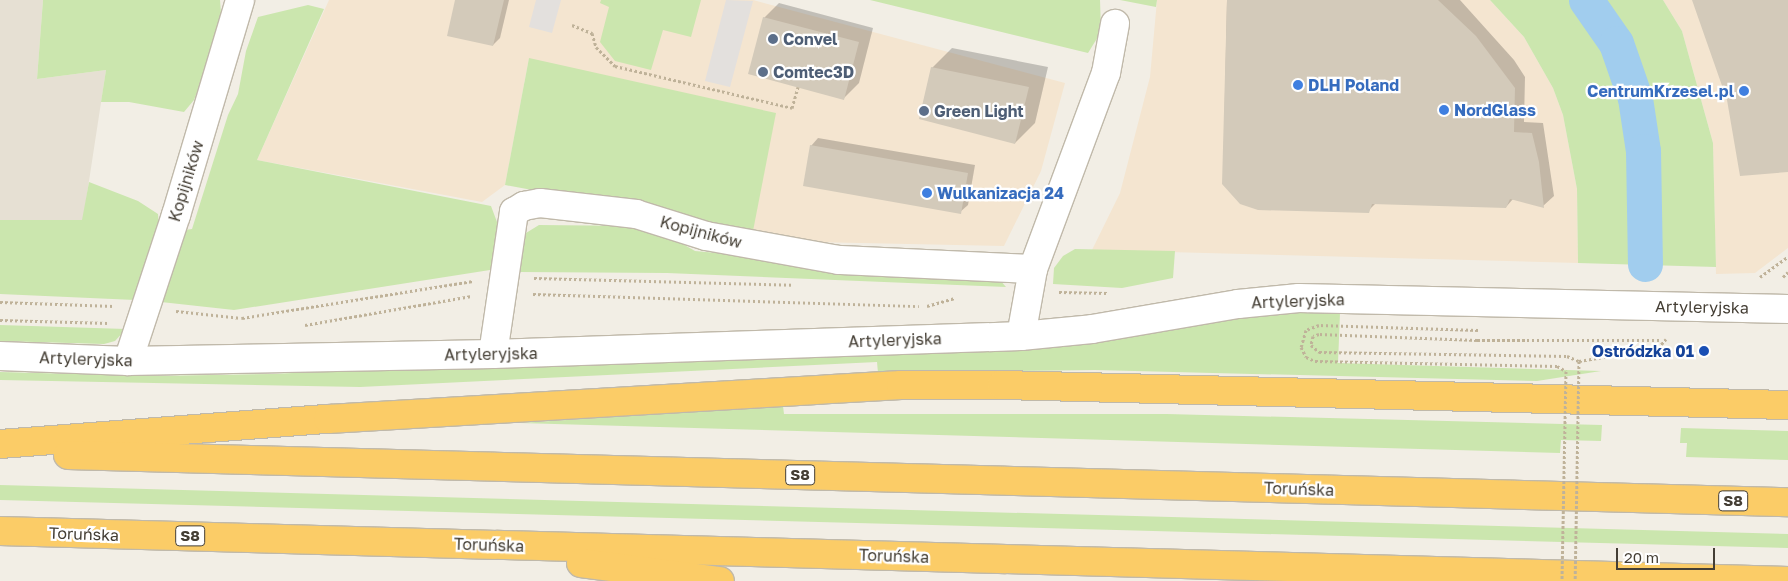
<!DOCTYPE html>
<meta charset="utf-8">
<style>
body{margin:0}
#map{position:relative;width:1788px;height:581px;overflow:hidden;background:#f2eee5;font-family:"Golos Text",sans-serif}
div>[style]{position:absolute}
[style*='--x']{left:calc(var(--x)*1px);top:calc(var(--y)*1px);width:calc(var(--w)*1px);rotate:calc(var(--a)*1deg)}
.residential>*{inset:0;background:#e6e0d3}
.commercial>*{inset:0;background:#f4e5d0}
.green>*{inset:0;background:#cbe6ae}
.parking>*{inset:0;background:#e3e0dd}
.shadow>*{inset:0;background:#0003}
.canal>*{height:35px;margin:-17.5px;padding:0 17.5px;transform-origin:17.5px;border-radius:17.5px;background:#a1cdee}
.building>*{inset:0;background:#d3caba}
.path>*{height:3px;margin-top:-1.5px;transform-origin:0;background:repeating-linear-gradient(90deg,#bfb299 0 2.5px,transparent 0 5px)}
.roads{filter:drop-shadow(1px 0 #c0b9aa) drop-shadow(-1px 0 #c0b9aa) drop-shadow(0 1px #c0b9aa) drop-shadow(0 -1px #c0b9aa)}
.minor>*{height:28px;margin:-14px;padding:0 14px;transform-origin:14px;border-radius:14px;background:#fff}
.highway>*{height:28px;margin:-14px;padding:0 14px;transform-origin:14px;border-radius:14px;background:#fbcc67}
.path-bridge>*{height:3px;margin-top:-1.5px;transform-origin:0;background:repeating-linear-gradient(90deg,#bfb299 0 2.5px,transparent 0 5px)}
.dots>*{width:14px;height:14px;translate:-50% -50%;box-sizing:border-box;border:2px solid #fff;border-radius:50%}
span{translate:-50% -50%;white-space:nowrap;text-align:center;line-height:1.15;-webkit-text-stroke:4.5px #fff;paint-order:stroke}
.shield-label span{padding:1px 4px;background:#fff;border:1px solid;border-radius:4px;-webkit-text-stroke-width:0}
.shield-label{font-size:15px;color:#443e34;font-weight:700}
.service-label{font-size:16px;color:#4e5e75;font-weight:700}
.left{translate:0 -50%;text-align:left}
.shop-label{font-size:16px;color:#366cbe;font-weight:700}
.right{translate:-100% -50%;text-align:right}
.street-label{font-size:16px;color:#443e34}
.transit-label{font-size:16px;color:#164399;font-weight:700}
.scale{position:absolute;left:1616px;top:548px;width:99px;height:22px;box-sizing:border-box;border:2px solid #443e34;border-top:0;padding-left:6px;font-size:15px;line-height:18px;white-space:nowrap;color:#443e34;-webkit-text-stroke:4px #fff;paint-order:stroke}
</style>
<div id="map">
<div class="residential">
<div style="clip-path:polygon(0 0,43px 0,37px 79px,106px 70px,83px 220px,0 220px)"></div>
</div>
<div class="commercial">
<div style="clip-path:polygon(329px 0,753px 0,1065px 83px,1041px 171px,1004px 246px,812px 242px,753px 231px,529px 58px,505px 185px,482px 202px,257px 160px)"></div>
<div style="clip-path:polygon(1157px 0,1490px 0,1524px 37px,1553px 88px,1563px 115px,1577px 189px,1578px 263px,1092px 250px,1120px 193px,1150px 77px)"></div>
<div style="clip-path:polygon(1663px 0,1788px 0,1788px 248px,1755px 273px,1716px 274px,1713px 143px,1682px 31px)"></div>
</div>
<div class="green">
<div style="clip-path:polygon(43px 0,220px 0,222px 26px,194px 100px,184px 112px,129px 102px,101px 102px,106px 70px,37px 79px)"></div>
<div style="clip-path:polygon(601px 0,701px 0,691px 37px,663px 30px,651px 70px,615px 61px,600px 42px,609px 7px,600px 3px)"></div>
<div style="clip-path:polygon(870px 0,1100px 0,1101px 32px,1088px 53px)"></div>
<div style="clip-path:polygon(1120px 0,1157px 0,1156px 7px)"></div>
<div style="clip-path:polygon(1490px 0,1663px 0,1682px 31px,1713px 143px,1716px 267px,1578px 263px,1577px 189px,1563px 115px,1553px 88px,1524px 37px)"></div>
<div style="clip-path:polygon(308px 5px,324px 9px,257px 160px,491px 206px,500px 230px,490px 270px,234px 310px,161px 302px,185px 230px,192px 229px,228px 115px,238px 94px,246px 51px,258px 17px)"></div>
<div style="clip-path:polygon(529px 58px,776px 113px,753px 231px,505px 185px)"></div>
<div style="clip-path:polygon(89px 182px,138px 201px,158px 214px,159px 226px,135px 300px,0 294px,0 220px,82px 220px)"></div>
<div style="clip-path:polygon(539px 225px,638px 226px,667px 235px,695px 251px,999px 279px,1006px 287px,667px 273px,519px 272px,526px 233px)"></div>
<div style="clip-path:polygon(1075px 249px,1175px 251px,1173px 278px,1122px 288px,1053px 284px,1054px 268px,1063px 256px)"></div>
<div style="clip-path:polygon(1294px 312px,1340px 313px,1338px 363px,1601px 371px,1537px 381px,1095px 370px,878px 373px,877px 362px,360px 387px,0 380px,0 372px,153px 376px,271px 374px,855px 348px)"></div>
<div style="clip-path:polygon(0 325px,126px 329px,115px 341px,104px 344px,0 341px)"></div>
<div style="clip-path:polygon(783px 406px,784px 414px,1167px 414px,1602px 425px,1601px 441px,1561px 440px,1560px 453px,520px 423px)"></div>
<div style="clip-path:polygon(1681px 428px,1788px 431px,1788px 460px,1686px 457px,1687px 443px,1680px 443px)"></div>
<div style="clip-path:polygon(0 485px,1788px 534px,1788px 548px,0 500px)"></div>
</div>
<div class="parking">
<div style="clip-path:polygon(536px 0,561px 0,552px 33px,529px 27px)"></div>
<div style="clip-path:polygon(726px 0,753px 1px,730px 87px,705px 81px)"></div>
</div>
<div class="shadow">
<div style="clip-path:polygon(456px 0,509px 0,500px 38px,493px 45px)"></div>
<div style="clip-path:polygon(1227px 0,1460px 0,1514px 60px,1525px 77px,1524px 122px,1543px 123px,1554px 196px,1543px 206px,1513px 199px,1506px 207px,1376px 203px,1368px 211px,1223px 183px)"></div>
<div style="clip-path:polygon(779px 3px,873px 28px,859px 83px,844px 98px,764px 18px)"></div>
<div style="clip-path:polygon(952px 48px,1048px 67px,1035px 123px,1015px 143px,932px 68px)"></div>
<div style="clip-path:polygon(818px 138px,975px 165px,968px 205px,960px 212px,811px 146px)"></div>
</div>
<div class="canal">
<div style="--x:1586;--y:0;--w:52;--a:55.1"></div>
<div style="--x:1616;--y:43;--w:58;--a:70.9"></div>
<div style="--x:1635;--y:98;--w:54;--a:81.4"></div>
<div style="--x:1643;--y:151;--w:113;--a:89"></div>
</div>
<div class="building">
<div style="clip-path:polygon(455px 0,504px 0,493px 46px,447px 36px)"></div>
<div style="clip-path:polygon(1227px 0,1438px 0,1476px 36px,1515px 88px,1514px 132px,1532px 133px,1539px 162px,1544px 208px,1510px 199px,1506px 208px,1372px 204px,1369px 213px,1258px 210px,1240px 204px,1222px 184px)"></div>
<div style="clip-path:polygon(1692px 0,1788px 0,1788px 172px,1740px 176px,1727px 100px)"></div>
<div style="clip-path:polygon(763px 17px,859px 42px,844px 100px,748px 74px)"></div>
<div style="clip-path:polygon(931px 67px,1029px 87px,1015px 144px,919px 119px)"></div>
<div style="clip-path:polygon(810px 145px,968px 173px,961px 214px,803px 186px)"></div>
</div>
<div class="path">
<div style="--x:572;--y:25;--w:22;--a:22"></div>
<div style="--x:592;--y:33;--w:15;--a:74"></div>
<div style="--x:596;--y:47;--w:27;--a:45"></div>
<div style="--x:615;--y:66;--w:182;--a:13.3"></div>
<div style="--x:792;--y:108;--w:22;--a:-74"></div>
<div style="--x:1760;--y:277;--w:34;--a:-36"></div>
<div style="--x:1783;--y:277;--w:7;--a:-45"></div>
<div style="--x:534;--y:278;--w:259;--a:1.5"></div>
<div style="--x:1059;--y:292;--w:49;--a:1.2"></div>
<div style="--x:533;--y:294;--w:386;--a:1.8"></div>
<div style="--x:0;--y:302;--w:114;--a:2"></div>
<div style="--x:927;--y:306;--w:29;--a:-16"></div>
<div style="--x:176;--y:311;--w:66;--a:6.1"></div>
<div style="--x:242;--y:318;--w:234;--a:-9.1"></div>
<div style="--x:0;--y:320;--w:108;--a:1.6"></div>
<div style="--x:305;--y:325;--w:169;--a:-9.9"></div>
<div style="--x:1477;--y:340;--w:182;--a:0"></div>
<div style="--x:1579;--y:361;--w:80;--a:-9.3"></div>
<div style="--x:1658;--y:348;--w:12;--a:-48"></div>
</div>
<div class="roads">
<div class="minor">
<div style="--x:1021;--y:336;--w:68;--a:-79.8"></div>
<div style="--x:1033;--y:269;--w:209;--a:-69.6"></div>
<div style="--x:1106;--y:73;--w:50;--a:-79.6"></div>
<div style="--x:493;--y:354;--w:144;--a:-81.6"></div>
<div style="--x:514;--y:212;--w:12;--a:-31"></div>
<div style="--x:524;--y:206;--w:16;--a:-11"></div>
<div style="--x:540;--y:203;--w:97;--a:6.5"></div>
<div style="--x:636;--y:214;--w:73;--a:17.4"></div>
<div style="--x:706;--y:236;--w:135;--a:10.2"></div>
<div style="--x:839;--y:260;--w:194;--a:2.7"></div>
<div style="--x:0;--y:356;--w:128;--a:2.2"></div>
<div style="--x:128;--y:361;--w:365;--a:-1.1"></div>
<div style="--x:493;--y:354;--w:528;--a:-1.95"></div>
<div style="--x:1021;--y:336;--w:71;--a:-5.6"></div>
<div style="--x:1092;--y:329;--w:148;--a:-9.7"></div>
<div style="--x:1238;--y:304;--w:61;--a:-5.6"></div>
<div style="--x:1299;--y:298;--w:489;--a:1.3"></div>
<div style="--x:128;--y:361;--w:154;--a:-71.8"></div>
<div style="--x:176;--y:215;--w:224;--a:-73.4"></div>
</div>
<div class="highway">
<div style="--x:0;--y:444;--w:329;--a:-4.4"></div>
<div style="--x:328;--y:419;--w:574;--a:-3.4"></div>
<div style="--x:901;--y:385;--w:101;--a:0"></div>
<div style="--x:1002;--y:385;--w:786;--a:1.46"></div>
<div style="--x:68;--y:455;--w:1721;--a:1.57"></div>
<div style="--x:0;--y:531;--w:1789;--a:1.6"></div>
<div style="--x:581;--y:563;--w:140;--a:7.4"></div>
</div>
</div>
<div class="path-bridge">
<div style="--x:1478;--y:330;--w:159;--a:-178.2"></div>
<div style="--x:1319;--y:325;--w:14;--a:159"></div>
<div style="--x:1306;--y:330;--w:18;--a:106"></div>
<div style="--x:1301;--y:347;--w:11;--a:63"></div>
<div style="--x:1306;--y:357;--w:10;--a:24"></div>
<div style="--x:1315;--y:361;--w:242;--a:1.2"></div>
<div style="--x:1557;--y:366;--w:10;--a:29"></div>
<div style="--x:1566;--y:371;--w:210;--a:91.1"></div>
<div style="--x:1477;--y:340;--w:158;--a:-177.8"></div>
<div style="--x:1319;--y:334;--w:6;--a:162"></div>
<div style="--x:1313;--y:336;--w:9;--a:103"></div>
<div style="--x:1311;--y:345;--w:11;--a:41"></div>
<div style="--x:1319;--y:352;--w:248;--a:0.9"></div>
<div style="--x:1567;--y:356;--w:13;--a:23"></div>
<div style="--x:1579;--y:361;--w:220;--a:91"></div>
</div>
<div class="dots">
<div style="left:773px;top:39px;background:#5c6f8a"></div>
<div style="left:763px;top:72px;background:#5c6f8a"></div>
<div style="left:1298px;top:85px;background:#3f7fe0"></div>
<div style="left:1744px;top:91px;background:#3f7fe0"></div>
<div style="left:1444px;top:110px;background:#3f7fe0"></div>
<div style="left:924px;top:111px;background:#5c6f8a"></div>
<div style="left:927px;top:193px;background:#3f7fe0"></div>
<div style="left:1704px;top:351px;background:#1a4fb4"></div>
</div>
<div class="shield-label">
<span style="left:800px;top:475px">S8</span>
<span style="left:1733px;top:501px">S8</span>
<span style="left:190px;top:536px">S8</span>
</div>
<div class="service-label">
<span class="left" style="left:783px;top:39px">Convel</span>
<span class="left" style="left:773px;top:72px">Comtec3D</span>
<span class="left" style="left:934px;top:111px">Green Light</span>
</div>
<div class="shop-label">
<span class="left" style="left:1308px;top:85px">DLH Poland</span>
<span class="right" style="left:1734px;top:91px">CentrumKrzesel.pl</span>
<span class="left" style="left:1454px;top:110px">NordGlass</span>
<span class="left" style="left:937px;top:193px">Wulkanizacja 24</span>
</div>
<div class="street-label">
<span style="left:186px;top:181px;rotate:-73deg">Kopijników</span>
<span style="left:701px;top:232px;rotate:15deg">Kopijników</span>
<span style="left:1298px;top:301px;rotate:-2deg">Artyleryjska</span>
<span style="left:1702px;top:307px;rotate:1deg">Artyleryjska</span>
<span style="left:895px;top:340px;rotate:-2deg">Artyleryjska</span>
<span style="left:491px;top:354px;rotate:-1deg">Artyleryjska</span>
<span style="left:86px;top:359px;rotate:2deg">Artyleryjska</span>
<span style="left:1299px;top:489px;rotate:2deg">Toruńska</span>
<span style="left:84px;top:534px;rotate:2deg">Toruńska</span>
<span style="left:489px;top:545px;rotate:2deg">Toruńska</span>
<span style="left:894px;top:556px;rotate:2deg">Toruńska</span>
</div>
<div class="transit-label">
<span class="right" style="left:1694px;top:351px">Ostródzka 01</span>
</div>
<div class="scale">20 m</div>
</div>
